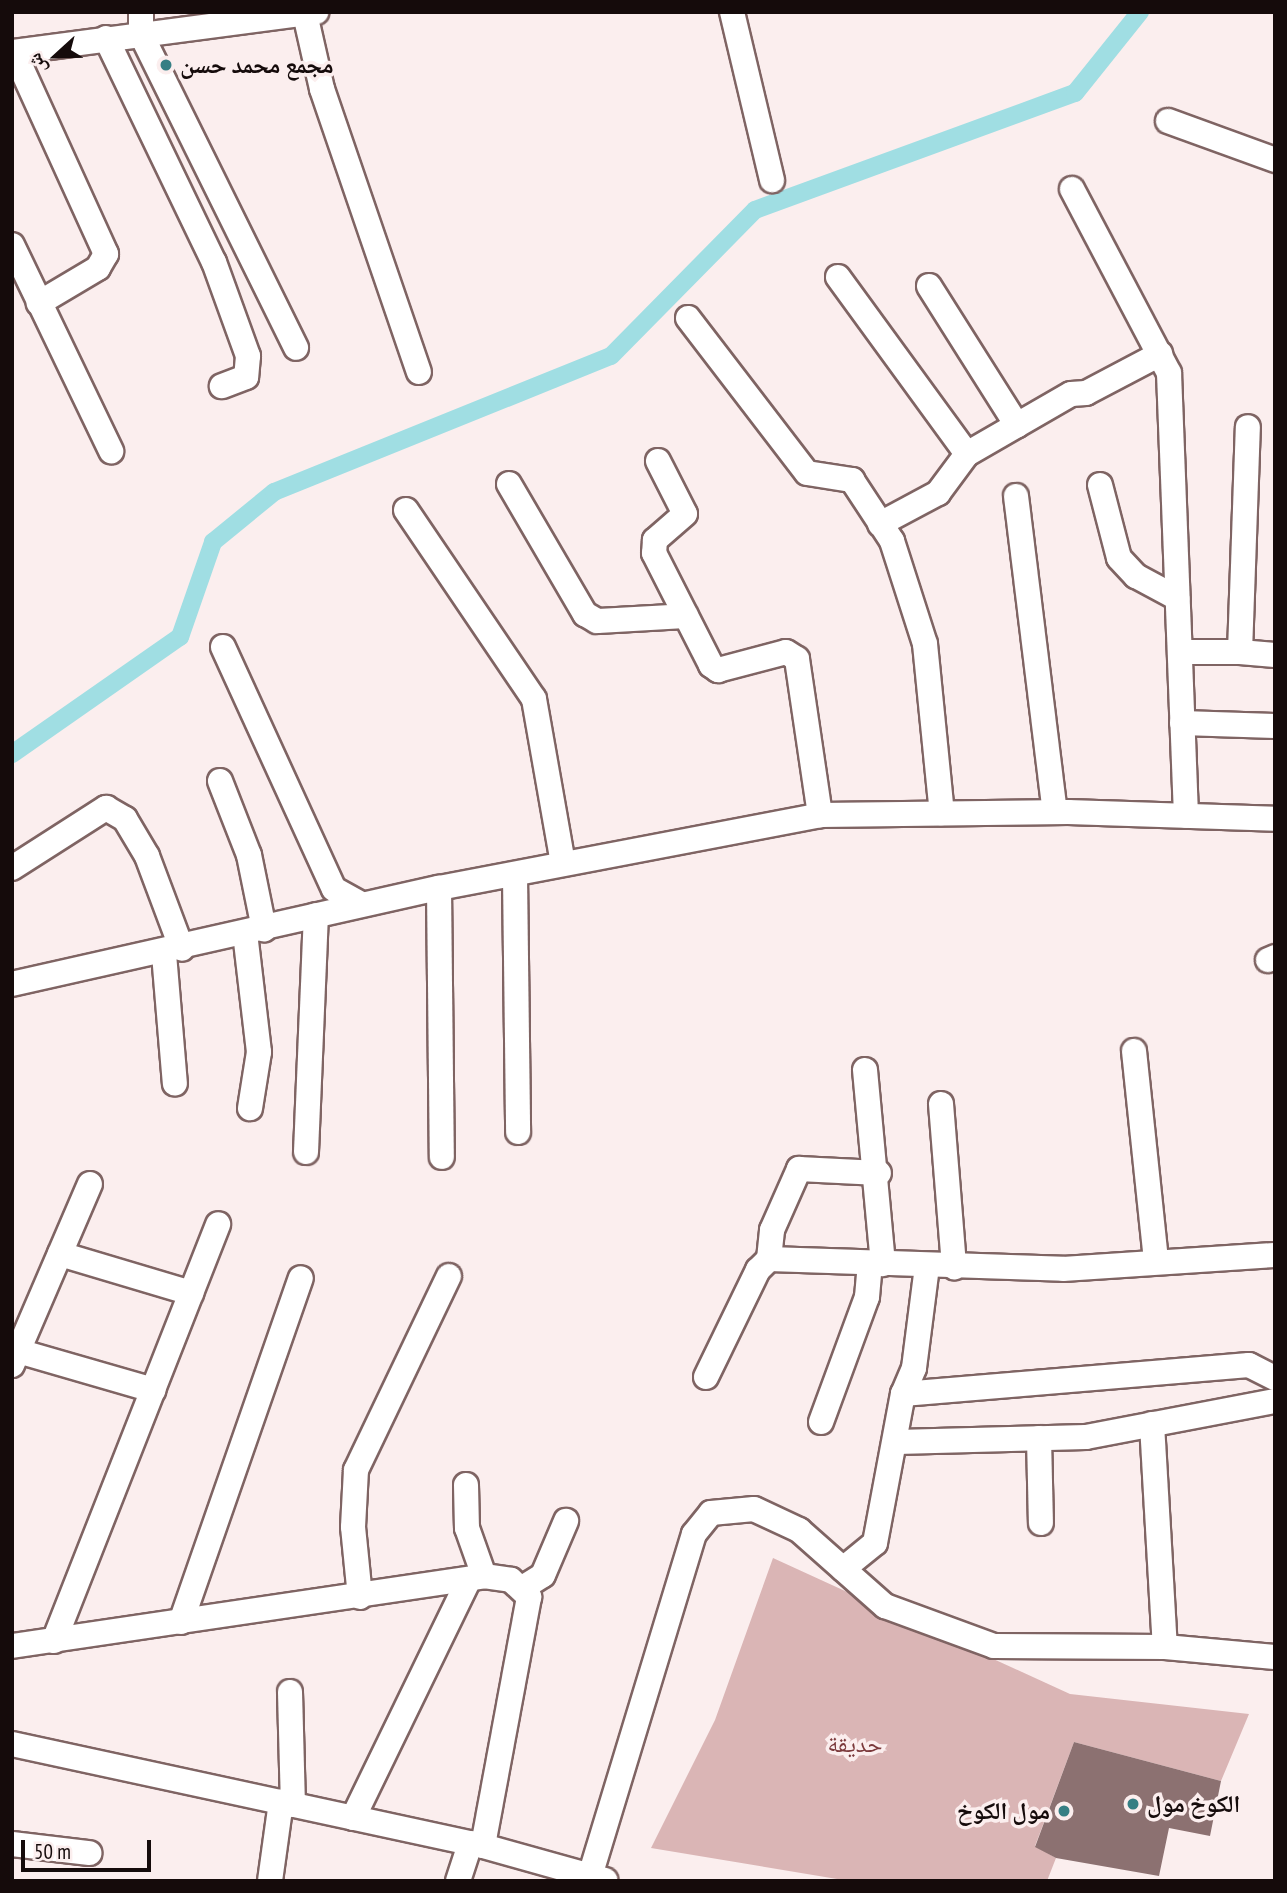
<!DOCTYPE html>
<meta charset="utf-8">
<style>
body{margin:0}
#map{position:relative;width:1287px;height:1893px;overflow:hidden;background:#fbeeee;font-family:"PT Sans Narrow","Noto Naskh Arabic",sans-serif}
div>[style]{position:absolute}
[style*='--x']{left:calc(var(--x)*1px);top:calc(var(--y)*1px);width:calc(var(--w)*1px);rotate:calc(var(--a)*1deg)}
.green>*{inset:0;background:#dab5b5}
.canal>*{height:18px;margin:-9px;padding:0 9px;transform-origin:9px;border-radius:9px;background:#a0dee3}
.building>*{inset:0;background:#8c7171}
.roads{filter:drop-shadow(2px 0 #7f6463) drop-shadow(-2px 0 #7f6463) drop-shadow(0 2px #7f6463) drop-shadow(0 -2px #7f6463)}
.minor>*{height:24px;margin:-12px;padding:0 12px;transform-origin:12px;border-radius:12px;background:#fff}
.dots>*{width:19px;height:19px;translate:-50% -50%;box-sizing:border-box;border:4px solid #fbeeee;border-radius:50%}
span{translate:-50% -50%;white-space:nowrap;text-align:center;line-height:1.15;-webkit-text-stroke:7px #fbeeee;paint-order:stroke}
.poi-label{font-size:24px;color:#150b0b;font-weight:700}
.left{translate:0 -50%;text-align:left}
.right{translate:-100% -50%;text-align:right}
.park-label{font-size:24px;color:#7b393b}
.frame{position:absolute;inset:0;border:14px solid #150b0b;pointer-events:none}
.north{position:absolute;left:21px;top:21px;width:70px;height:70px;-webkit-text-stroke:5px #fbeeee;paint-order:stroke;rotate:248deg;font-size:19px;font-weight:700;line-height:28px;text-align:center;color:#150b0b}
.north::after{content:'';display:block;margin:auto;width:24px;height:32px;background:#150b0b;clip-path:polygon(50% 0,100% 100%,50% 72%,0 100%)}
.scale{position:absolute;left:21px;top:1840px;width:130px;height:32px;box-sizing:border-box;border:4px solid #150b0b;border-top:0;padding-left:9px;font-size:21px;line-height:24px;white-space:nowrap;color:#150b0b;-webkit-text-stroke:5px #fbeeee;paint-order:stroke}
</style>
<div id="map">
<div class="green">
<div style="clip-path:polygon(773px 1558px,1070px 1694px,1249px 1714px,1221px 1781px,1074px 1742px,1035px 1846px,1056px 1858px,1047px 1881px,849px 1881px,651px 1848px,715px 1720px)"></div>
</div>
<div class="canal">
<div style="--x:12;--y:754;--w:205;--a:-34.9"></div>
<div style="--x:180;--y:637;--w:101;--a:-70.8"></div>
<div style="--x:213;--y:542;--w:79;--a:-39.3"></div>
<div style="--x:274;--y:492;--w:363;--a:-22"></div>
<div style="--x:611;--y:356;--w:205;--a:-45.4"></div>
<div style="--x:755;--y:210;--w:341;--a:-20.1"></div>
<div style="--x:1075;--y:93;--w:104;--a:-51.3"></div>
</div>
<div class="building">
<div style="clip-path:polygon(1074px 1742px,1221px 1781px,1210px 1836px,1169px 1828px,1159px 1876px,1056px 1858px,1035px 1847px)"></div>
</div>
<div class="roads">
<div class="minor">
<div style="--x:141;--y:12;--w:22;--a:90"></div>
<div style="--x:141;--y:34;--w:350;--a:63.7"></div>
<div style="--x:732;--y:12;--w:173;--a:76.6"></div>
<div style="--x:305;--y:14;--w:77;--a:77.2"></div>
<div style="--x:322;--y:89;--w:299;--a:71.1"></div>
<div style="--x:106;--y:38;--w:249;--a:64.3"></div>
<div style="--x:214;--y:262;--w:100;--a:70.1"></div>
<div style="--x:248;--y:356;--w:21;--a:95"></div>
<div style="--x:246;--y:377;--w:26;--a:159"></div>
<div style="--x:12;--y:52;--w:307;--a:-7.5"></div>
<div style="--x:14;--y:52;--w:222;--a:65.5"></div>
<div style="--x:106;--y:254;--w:16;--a:120"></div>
<div style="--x:98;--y:268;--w:69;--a:149.3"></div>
<div style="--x:1168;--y:121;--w:114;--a:20"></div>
<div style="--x:1072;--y:189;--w:208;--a:62.2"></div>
<div style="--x:1169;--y:373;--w:443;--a:87.8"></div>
<div style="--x:12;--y:245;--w:229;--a:64.3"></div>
<div style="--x:838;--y:277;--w:219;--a:53.9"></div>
<div style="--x:929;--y:286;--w:165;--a:57.7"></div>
<div style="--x:688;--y:318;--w:195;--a:52.5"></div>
<div style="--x:807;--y:473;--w:46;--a:8.8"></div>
<div style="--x:852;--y:480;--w:73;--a:56.7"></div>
<div style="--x:892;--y:541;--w:108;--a:72.2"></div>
<div style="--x:925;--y:644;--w:170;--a:84.3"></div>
<div style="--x:658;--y:461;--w:59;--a:63"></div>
<div style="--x:685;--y:514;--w:40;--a:139"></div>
<div style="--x:655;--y:540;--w:13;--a:94"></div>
<div style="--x:654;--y:553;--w:126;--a:63"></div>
<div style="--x:711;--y:665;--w:9;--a:36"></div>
<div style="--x:718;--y:670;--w:70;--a:-14.8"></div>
<div style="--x:786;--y:652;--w:13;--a:32"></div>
<div style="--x:797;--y:659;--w:158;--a:81.6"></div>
<div style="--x:509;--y:484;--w:151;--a:59.7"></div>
<div style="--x:585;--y:614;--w:14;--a:30"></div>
<div style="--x:597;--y:621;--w:89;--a:-3.2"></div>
<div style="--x:1100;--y:485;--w:75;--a:75.4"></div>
<div style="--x:1119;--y:558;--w:25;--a:47"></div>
<div style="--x:1136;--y:576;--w:47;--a:28.2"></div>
<div style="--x:1016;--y:496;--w:318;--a:83"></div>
<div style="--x:406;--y:510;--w:228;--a:55.9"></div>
<div style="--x:534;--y:699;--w:167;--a:80"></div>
<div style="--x:880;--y:524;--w:66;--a:-28.1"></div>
<div style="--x:938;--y:493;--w:49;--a:-53.4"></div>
<div style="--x:967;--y:454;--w:120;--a:-30"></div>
<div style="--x:1071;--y:394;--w:15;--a:-4"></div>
<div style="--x:1086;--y:393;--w:84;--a:-27.8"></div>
<div style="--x:223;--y:647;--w:266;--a:65.4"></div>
<div style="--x:334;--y:889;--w:31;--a:29"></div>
<div style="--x:1180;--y:652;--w:60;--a:0"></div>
<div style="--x:1240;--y:652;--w:225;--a:-88"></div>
<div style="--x:1240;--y:652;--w:35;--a:5"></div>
<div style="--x:1182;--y:723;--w:93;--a:1.8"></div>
<div style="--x:220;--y:781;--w:79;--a:68.6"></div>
<div style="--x:249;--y:855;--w:76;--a:78.5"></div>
<div style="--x:12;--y:868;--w:112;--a:-32.6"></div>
<div style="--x:106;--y:808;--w:22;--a:30"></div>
<div style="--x:125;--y:819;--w:43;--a:59.3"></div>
<div style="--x:147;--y:856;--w:99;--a:69.4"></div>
<div style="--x:515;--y:876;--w:256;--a:89.3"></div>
<div style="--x:439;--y:888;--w:269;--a:89.4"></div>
<div style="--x:245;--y:933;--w:120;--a:83.3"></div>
<div style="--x:259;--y:1052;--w:57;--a:99.1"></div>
<div style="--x:164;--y:954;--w:130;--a:85.2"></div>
<div style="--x:1268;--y:960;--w:8;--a:-23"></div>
<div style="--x:12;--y:984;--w:438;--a:-12.7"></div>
<div style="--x:439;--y:888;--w:388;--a:-10.8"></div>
<div style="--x:820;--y:815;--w:248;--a:-0.7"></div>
<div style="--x:1068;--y:812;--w:207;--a:1.9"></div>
<div style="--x:1134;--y:1051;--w:209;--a:84"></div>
<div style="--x:865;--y:1070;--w:195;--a:84.7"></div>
<div style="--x:941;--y:1104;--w:164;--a:85.4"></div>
<div style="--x:306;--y:1152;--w:237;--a:-87.6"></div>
<div style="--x:60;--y:1254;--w:137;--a:16.6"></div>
<div style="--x:769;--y:1259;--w:29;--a:-84"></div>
<div style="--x:772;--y:1230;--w:67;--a:-66.1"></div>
<div style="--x:799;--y:1169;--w:80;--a:2.9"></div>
<div style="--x:18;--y:1351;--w:141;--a:16.1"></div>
<div style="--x:12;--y:1365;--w:197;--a:-66.7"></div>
<div style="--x:706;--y:1377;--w:119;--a:-64.1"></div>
<div style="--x:758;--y:1270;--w:16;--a:-45"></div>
<div style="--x:769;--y:1259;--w:294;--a:1.9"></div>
<div style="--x:1063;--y:1269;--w:212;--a:-3.8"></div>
<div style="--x:903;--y:1394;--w:347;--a:-4.8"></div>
<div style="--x:1249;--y:1365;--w:29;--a:27"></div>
<div style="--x:821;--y:1422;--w:133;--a:-69.8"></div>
<div style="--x:867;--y:1297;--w:33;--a:-85"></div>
<div style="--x:1152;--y:1424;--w:223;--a:86.7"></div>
<div style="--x:1039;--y:1438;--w:85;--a:88.7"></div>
<div style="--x:897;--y:1442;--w:189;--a:-1.5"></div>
<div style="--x:1086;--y:1437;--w:192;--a:-10.8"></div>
<div style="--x:466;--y:1485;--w:43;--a:88.7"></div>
<div style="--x:467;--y:1528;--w:51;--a:70.5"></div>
<div style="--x:843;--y:1569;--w:41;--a:-39.1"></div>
<div style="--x:875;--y:1543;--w:152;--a:-79.4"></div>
<div style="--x:903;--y:1394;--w:28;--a:-67"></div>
<div style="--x:914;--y:1368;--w:103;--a:-82.7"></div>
<div style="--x:524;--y:1587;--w:22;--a:-32"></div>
<div style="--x:543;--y:1575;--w:59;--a:-66.9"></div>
<div style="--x:360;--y:1597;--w:70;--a:-95.7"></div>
<div style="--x:353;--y:1527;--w:57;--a:-87"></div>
<div style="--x:356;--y:1470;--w:215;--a:-64.4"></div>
<div style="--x:181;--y:1622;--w:364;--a:-70.8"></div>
<div style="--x:54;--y:1641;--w:448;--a:-68.5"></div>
<div style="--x:12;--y:1646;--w:477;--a:-8.4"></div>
<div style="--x:484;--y:1576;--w:27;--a:8"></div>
<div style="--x:511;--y:1580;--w:25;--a:43"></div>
<div style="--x:529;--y:1597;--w:253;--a:100.5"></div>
<div style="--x:290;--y:1692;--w:113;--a:88.5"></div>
<div style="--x:12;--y:1744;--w:482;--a:12.2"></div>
<div style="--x:483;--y:1846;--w:127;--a:15.6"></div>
<div style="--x:353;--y:1818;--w:263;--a:-64.1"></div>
<div style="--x:12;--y:1844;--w:78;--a:6.7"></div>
<div style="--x:590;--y:1876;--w:357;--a:-73.1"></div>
<div style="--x:694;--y:1534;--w:27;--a:-51"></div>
<div style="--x:711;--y:1513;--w:43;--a:-5.3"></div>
<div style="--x:754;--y:1509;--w:50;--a:25"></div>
<div style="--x:799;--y:1530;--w:115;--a:41.5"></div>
<div style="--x:885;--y:1606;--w:116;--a:20.2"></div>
<div style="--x:994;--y:1646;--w:171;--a:0.3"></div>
<div style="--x:1165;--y:1647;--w:110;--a:5.2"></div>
<div style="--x:270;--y:1881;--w:80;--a:-82.1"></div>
<div style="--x:458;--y:1881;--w:40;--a:-72"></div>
</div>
</div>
<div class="dots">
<div style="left:166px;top:65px;background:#367f84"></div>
<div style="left:1133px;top:1804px;background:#367f84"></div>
<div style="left:1064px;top:1811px;background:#367f84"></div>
</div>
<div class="poi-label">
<span class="left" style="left:180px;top:65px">مجمع محمد حسن</span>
<span class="left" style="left:1147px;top:1804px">الكوخ مول</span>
<span class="right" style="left:1050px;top:1811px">مول الكوخ</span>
</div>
<div class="park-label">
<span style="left:855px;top:1744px">حديقة</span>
</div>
<div class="frame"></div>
<div class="north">ش</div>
<div class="scale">50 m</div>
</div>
